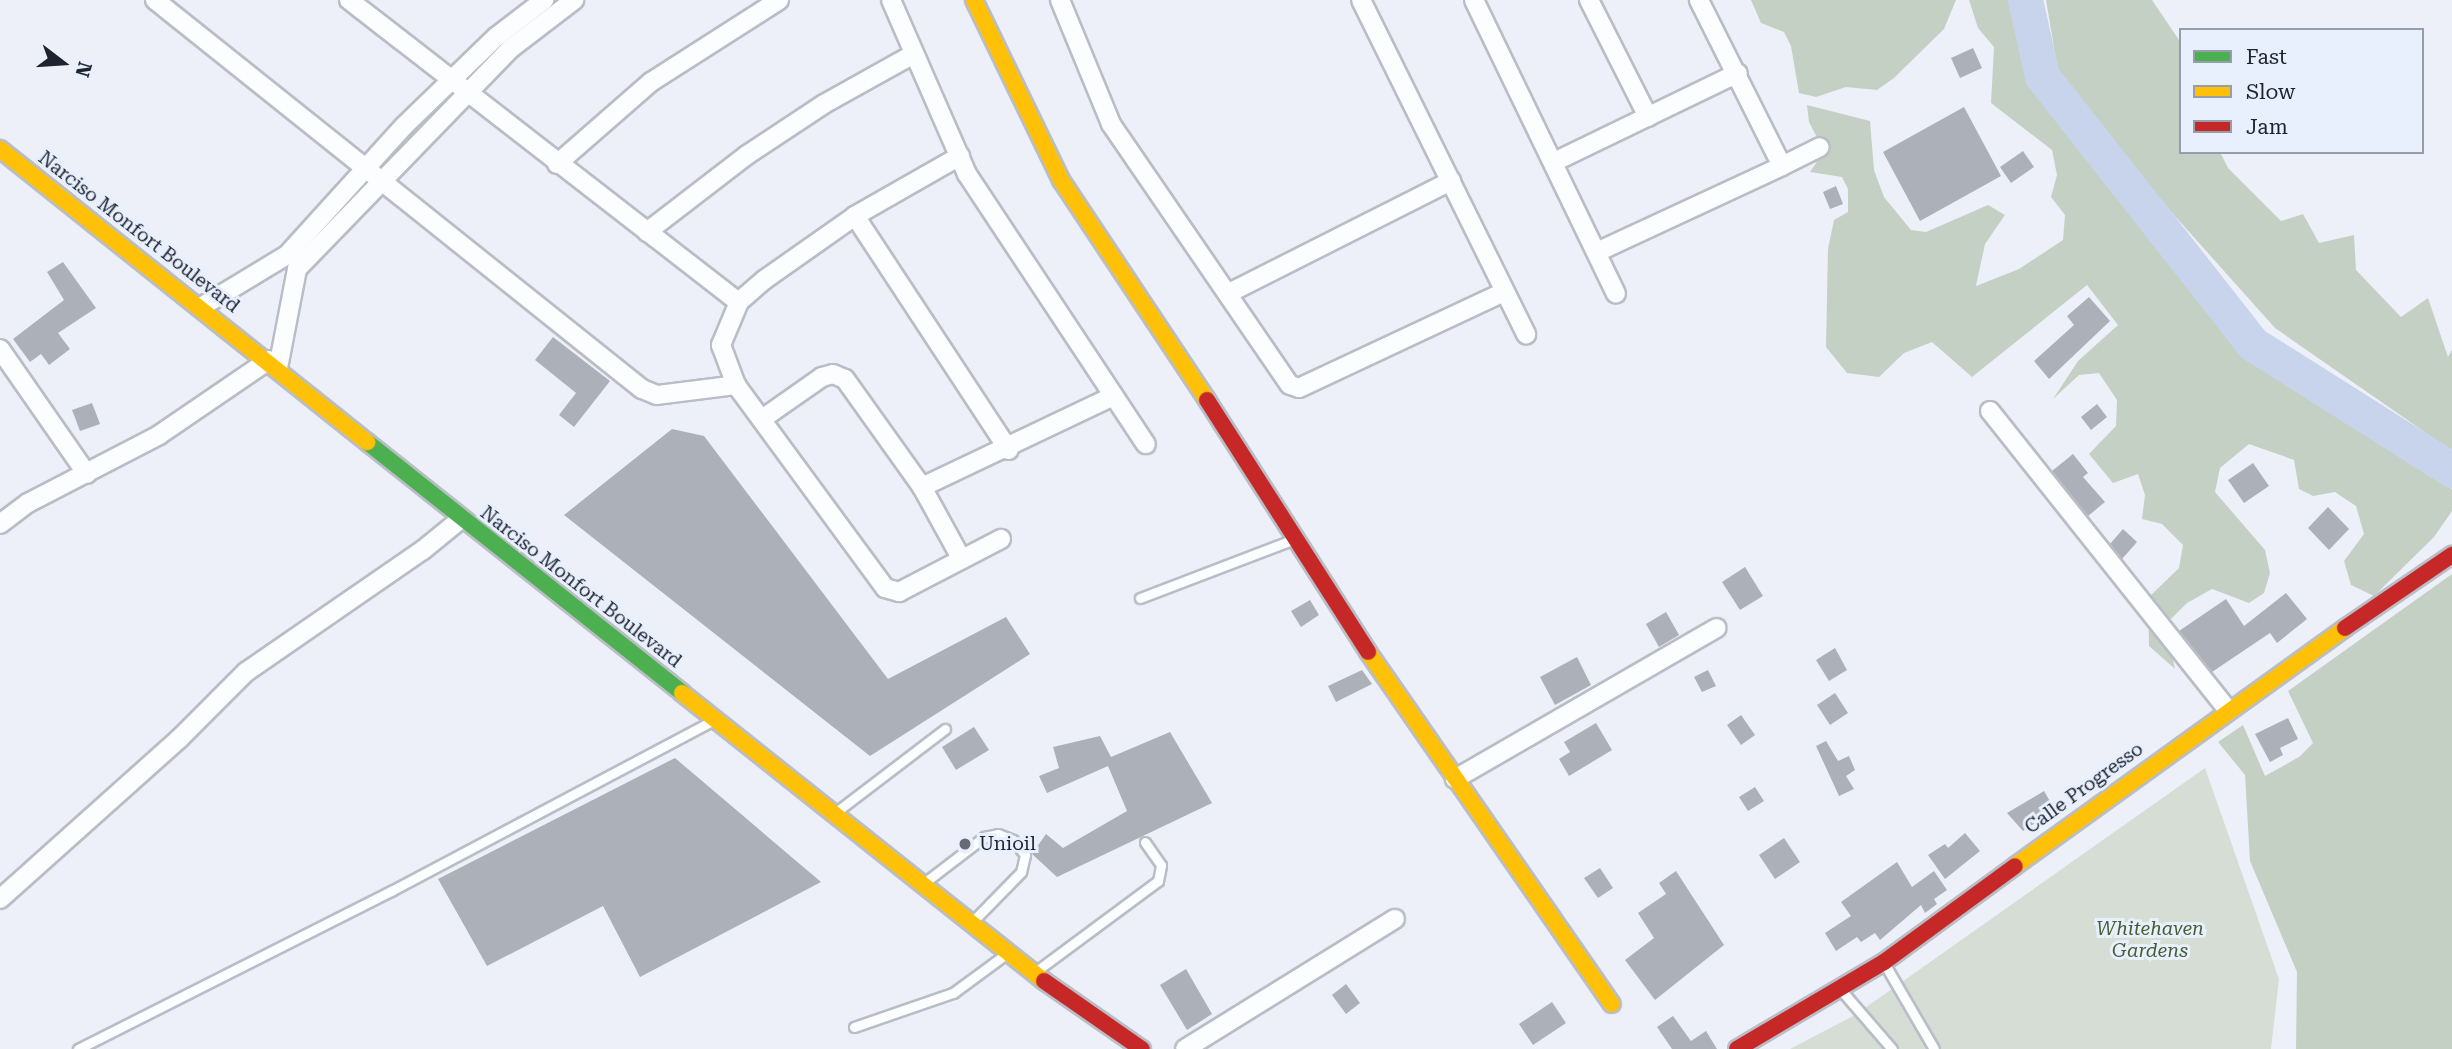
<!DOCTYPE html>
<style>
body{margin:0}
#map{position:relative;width:2452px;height:1049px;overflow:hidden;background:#edf0f8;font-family:"Roboto Serif",serif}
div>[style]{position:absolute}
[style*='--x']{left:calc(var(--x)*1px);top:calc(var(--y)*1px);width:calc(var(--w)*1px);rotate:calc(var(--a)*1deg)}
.green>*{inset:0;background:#d5ddd4}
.forest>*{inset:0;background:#c5d0c4}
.river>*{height:35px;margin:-17.5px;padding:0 17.5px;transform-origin:17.5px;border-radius:17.5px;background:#c8d4eb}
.building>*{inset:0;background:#acb0b9}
.roads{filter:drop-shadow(2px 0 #b9bdc6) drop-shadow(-2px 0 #b9bdc6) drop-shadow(0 2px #b9bdc6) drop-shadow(0 -2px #b9bdc6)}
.lane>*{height:9px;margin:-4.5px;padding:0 4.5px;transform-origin:4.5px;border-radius:4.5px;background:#fcfdfe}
.street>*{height:18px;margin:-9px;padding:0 9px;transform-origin:9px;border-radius:9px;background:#fcfdfe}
.fast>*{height:16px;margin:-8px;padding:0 8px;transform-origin:8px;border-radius:8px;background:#4caf50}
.slow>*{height:16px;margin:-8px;padding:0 8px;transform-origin:8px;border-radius:8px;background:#ffc107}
.jam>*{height:16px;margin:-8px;padding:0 8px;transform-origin:8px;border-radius:8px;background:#c62828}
.dots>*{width:19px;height:19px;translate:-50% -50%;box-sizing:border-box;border:4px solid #e8effd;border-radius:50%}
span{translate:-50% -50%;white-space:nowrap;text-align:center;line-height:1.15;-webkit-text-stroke:6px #e8effd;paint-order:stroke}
.street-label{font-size:19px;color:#1d2430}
.poi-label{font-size:19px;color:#1d2430}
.left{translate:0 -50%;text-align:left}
.park-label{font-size:19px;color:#465e31;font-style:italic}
.legend{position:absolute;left:2179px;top:28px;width:245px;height:126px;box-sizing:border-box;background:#e8effd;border:2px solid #979eab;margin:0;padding:9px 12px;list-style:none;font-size:21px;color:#1d2430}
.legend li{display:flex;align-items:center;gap:14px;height:35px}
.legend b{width:35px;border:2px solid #979eab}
.north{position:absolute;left:28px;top:28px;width:70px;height:70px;-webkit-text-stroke:5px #e8effd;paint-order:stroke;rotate:107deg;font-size:19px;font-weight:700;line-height:28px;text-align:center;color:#1d2430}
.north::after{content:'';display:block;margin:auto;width:24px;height:32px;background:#1d2430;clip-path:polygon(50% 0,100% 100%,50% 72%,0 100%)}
</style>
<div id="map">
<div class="green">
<div style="clip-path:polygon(2205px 768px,2279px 979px,2271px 1049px,1790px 1049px,1855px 1015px)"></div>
</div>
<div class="forest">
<div style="clip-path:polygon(1751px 0,1956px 0,1944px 29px,1894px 78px,1877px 90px,1846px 87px,1816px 97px,1799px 93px,1791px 46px,1784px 32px,1761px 23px)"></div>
<div style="clip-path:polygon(1969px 0,2013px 0,2031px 81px,2246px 359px,2452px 489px,2452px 511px,2434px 537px,2374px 596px,2351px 585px,2344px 561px,2364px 534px,2356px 506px,2335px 492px,2313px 496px,2299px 489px,2294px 460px,2249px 444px,2220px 468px,2215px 492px,2265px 550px,2270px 573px,2264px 593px,2249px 603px,2212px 589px,2187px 603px,2165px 625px,2175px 669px,2149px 646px,2148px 598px,2179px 568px,2183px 545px,2162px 524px,2142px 519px,2145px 495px,2138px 474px,2113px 483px,2089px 454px,2116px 426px,2117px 400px,2099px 373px,2079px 375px,2053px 399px,2078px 361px,2118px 325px,2087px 285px,1972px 377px,1932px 342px,1904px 353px,1879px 377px,1847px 373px,1826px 347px,1828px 249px,1834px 220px,1848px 212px,1848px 189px,1842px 177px,1810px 172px,1824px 151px,1809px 122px,1807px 105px,1870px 121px,1874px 170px,1884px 197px,1911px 230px,1926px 232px,1988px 205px,2005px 215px,1985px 244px,1976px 286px,2019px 269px,2063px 240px,2065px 215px,2051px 197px,2057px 175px,2052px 150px,1991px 103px,1994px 47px,1978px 28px)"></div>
<div style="clip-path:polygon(2046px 0,2152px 0,2181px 43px,2181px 152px,2220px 152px,2228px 168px,2281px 221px,2303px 214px,2319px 243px,2354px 235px,2356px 270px,2401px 317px,2428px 298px,2448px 357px,2452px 350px,2452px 451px,2275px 328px,2089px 120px,2058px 71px)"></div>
<div style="clip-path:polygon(2452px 574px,2452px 1049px,2296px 1049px,2297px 972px,2250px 861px,2245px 775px,2218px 742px,2243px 725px,2265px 776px,2299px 757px,2313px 743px,2288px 691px)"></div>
</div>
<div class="river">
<div style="--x:2025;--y:0;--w:78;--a:77.4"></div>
<div style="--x:2042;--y:76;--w:341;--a:51.8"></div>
<div style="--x:2253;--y:344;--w:236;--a:32.3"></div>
</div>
<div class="building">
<div style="clip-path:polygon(1973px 48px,1982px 68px,1960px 78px,1951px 58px)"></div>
<div style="clip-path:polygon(1964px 107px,2001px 176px,1920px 221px,1883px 152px)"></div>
<div style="clip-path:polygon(2023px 151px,2034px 167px,2011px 183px,2000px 167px)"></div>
<div style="clip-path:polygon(1836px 186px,1843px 204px,1830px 209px,1823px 192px)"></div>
<div style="clip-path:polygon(63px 262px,96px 308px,58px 333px,70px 349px,49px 365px,41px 354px,30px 362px,13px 339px,64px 300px,47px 272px)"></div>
<div style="clip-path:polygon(2089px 297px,2110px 321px,2049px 379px,2034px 361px,2074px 325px,2067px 316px)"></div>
<div style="clip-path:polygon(553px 337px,610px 381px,574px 427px,559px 415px,576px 393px,535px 360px)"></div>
<div style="clip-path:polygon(92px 403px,100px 424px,80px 431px,72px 410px)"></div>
<div style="clip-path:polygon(2097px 404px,2107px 417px,2091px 430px,2081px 417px)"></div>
<div style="clip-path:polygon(672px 429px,704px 436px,888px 679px,1006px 617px,1030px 654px,870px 756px,564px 515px)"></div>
<div style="clip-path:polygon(2073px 454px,2088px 473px,2083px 477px,2105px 502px,2088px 516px,2052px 471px)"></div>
<div style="clip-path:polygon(2253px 463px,2269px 486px,2244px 503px,2228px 480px)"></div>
<div style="clip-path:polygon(2328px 507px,2349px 529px,2329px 550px,2308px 528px)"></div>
<div style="clip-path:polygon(2123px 529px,2137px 542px,2122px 559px,2110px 544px)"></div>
<div style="clip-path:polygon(1745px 567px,1763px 596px,1740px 610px,1722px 582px)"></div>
<div style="clip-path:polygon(2286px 593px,2307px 619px,2277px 643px,2270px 633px,2212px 672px,2179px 631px,2226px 599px,2244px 626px)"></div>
<div style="clip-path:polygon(1310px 600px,1319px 615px,1301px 627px,1291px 611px)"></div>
<div style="clip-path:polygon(1666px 612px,1679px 635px,1659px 647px,1646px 624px)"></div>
<div style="clip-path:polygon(1835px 648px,1847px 670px,1829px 681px,1816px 660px)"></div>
<div style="clip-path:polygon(1577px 657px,1591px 685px,1555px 705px,1540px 677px)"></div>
<div style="clip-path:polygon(1362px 670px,1372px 684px,1336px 702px,1328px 686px)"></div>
<div style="clip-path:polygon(1708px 670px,1716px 686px,1702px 692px,1694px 677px)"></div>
<div style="clip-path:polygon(1835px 693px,1848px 713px,1830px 725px,1817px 705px)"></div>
<div style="clip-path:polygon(1741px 715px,1755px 735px,1741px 745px,1727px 725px)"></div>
<div style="clip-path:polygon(2288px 718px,2298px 739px,2280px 748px,2283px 755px,2270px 762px,2255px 734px)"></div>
<div style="clip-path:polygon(1596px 723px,1612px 750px,1569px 776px,1559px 759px,1570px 752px,1564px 742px)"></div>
<div style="clip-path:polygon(974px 727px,989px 750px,956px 770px,942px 747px)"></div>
<div style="clip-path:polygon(1170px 732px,1212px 803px,1057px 877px,1032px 854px,1046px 834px,1063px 848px,1127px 811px,1108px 766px,1047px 793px,1039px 776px,1059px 768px,1053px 747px,1100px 736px,1111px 757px)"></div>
<div style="clip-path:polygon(1826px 741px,1838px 761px,1849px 756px,1855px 770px,1846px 776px,1854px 789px,1839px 796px,1816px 746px)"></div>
<div style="clip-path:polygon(675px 758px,821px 882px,640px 977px,603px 906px,487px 966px,438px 879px)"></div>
<div style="clip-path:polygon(1755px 787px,1764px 801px,1748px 811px,1739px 797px)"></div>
<div style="clip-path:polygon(2044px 791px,2055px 810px,2023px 831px,2007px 813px)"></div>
<div style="clip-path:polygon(1965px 833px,1980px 851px,1945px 879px,1928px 855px,1945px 844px,1948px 848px)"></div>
<div style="clip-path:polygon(1784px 838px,1800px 862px,1775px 879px,1759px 855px)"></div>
<div style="clip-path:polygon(1897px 862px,1912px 887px,1934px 871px,1947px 890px,1934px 899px,1937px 904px,1925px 913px,1921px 905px,1880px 940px,1875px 933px,1861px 942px,1857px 937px,1836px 951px,1825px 933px,1851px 916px,1841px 902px)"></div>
<div style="clip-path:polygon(1600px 868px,1613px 888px,1598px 898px,1584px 878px)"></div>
<div style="clip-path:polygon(1676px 871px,1724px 945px,1655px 1000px,1625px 960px,1654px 938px,1638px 913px,1666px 894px,1659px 883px)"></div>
<div style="clip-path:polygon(1186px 969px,1212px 1014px,1187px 1030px,1160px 985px)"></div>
<div style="clip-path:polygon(1346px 984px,1360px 1003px,1346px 1014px,1332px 995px)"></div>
<div style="clip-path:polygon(1552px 1002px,1566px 1023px,1533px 1045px,1519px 1024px)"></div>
<div style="clip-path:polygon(1673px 1016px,1691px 1041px,1706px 1031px,1717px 1049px,1672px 1049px,1657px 1027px)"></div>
</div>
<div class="roads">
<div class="lane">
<div style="--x:1140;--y:598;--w:163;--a:-20.9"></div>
<div style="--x:836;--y:812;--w:137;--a:-37.3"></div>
<div style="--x:924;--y:883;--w:76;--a:-37.5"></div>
<div style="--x:984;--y:837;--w:14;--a:-12"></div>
<div style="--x:998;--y:834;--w:16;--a:22"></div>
<div style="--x:1013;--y:840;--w:19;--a:51"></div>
<div style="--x:1025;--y:855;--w:17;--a:103"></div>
<div style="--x:1021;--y:872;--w:70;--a:134.4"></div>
<div style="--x:1884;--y:963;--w:99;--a:59.8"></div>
<div style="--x:1035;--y:972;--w:153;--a:-36.5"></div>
<div style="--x:1158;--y:881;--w:16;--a:-79"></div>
<div style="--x:1161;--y:865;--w:28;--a:-125"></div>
<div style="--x:1841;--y:990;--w:78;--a:49.2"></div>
<div style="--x:854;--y:1027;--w:105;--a:-19"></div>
<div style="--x:953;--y:993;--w:66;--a:-36.3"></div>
<div style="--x:78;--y:1049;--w:351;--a:-26.8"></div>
<div style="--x:391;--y:891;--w:363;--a:-27.9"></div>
</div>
<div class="street">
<div style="--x:155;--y:0;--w:623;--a:38.62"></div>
<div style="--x:642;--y:389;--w:16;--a:22"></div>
<div style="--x:657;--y:395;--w:80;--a:-7.2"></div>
<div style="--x:349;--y:0;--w:493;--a:37.8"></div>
<div style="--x:891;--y:0;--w:190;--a:66.4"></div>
<div style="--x:967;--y:174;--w:324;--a:56.5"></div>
<div style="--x:1060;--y:0;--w:134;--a:67.6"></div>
<div style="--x:1111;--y:124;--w:316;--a:55.6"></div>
<div style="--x:1290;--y:385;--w:9;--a:18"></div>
<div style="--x:1299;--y:388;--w:226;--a:-25.1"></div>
<div style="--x:1361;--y:0;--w:373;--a:63.7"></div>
<div style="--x:1474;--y:0;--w:326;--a:64.2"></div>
<div style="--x:1589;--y:0;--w:131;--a:63.2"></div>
<div style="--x:960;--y:156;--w:121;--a:150.3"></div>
<div style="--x:855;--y:216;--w:111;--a:144.9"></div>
<div style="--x:764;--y:280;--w:33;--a:139"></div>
<div style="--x:739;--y:302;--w:47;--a:112.7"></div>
<div style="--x:721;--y:345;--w:43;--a:69.4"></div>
<div style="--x:736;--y:385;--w:252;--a:53.7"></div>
<div style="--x:885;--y:588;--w:15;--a:16"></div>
<div style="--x:899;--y:592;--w:115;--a:-27.5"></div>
<div style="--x:1554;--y:162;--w:204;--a:-25.8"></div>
<div style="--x:557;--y:164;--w:125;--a:-41.1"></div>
<div style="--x:651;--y:82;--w:152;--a:-32.6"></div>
<div style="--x:1782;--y:166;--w:42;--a:-26.6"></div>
<div style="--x:855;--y:216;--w:280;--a:56.7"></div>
<div style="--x:647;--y:232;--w:126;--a:-37.6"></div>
<div style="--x:747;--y:155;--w:92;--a:-33.5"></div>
<div style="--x:824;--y:104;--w:103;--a:-29.1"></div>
<div style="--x:1597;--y:252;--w:204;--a:-24.9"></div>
<div style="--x:1782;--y:166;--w:186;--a:-116.6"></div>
<div style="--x:1229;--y:293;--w:249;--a:-26.8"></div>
<div style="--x:201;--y:307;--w:100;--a:-31.2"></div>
<div style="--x:287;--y:255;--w:174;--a:-47.8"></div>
<div style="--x:404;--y:126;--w:128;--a:-44.1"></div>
<div style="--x:496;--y:37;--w:61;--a:-37.6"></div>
<div style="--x:0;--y:349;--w:152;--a:55.2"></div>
<div style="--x:278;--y:368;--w:101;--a:-79.1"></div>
<div style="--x:297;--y:269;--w:306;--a:-45.9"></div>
<div style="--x:510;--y:49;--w:81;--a:-37.4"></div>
<div style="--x:1990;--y:411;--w:381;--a:51.5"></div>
<div style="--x:762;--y:419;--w:73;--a:-35"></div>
<div style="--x:822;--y:377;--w:11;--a:-15"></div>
<div style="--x:833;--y:374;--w:13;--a:23"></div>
<div style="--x:845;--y:379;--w:133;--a:54.5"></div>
<div style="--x:922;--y:487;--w:81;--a:61.2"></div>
<div style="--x:922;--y:487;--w:212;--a:-25.4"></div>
<div style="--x:0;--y:524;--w:35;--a:-37"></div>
<div style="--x:28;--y:503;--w:148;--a:-27.4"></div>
<div style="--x:159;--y:435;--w:133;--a:-34.3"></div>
<div style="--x:1455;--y:779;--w:302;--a:-30"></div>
<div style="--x:0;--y:899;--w:240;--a:-41.8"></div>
<div style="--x:179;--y:739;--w:95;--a:-45"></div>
<div style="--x:246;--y:672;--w:215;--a:-34.6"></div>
<div style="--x:423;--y:550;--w:49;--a:-39.2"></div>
<div style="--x:1185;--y:1049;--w:247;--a:-31.8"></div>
</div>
<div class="fast">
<div style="--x:367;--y:442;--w:403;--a:38.5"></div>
</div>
<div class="slow">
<div style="--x:974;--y:0;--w:200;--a:64.2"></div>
<div style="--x:1061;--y:180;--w:264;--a:56.4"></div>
<div style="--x:0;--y:149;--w:470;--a:38.6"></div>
<div style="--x:1368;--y:652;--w:428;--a:55.3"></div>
<div style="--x:682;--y:693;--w:463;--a:38.5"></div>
<div style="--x:2015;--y:866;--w:407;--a:-35.8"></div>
</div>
<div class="jam">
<div style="--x:1207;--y:400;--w:299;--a:57.4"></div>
<div style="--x:2345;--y:628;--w:130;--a:-34.3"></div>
<div style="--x:1044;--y:981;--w:119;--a:34.8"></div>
<div style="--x:1737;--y:1049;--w:171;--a:-30.6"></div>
<div style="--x:1884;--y:962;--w:162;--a:-36.2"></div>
</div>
</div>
<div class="dots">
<div style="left:965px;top:844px;background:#666b76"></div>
</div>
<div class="street-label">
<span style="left:139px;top:232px;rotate:38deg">Narciso Monfort Boulevard</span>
<span style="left:581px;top:587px;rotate:38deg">Narciso Monfort Boulevard</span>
<span style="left:2084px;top:788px;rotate:-36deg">Calle Progresso</span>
</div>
<div class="poi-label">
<span class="left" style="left:979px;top:844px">Unioil</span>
</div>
<div class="park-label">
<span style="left:2150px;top:940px">Whitehaven<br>Gardens</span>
</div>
<ul class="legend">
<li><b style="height:9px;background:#4caf50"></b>Fast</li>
<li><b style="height:9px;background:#ffc107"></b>Slow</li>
<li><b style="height:9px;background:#c62828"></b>Jam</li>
</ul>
<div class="north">N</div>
</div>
